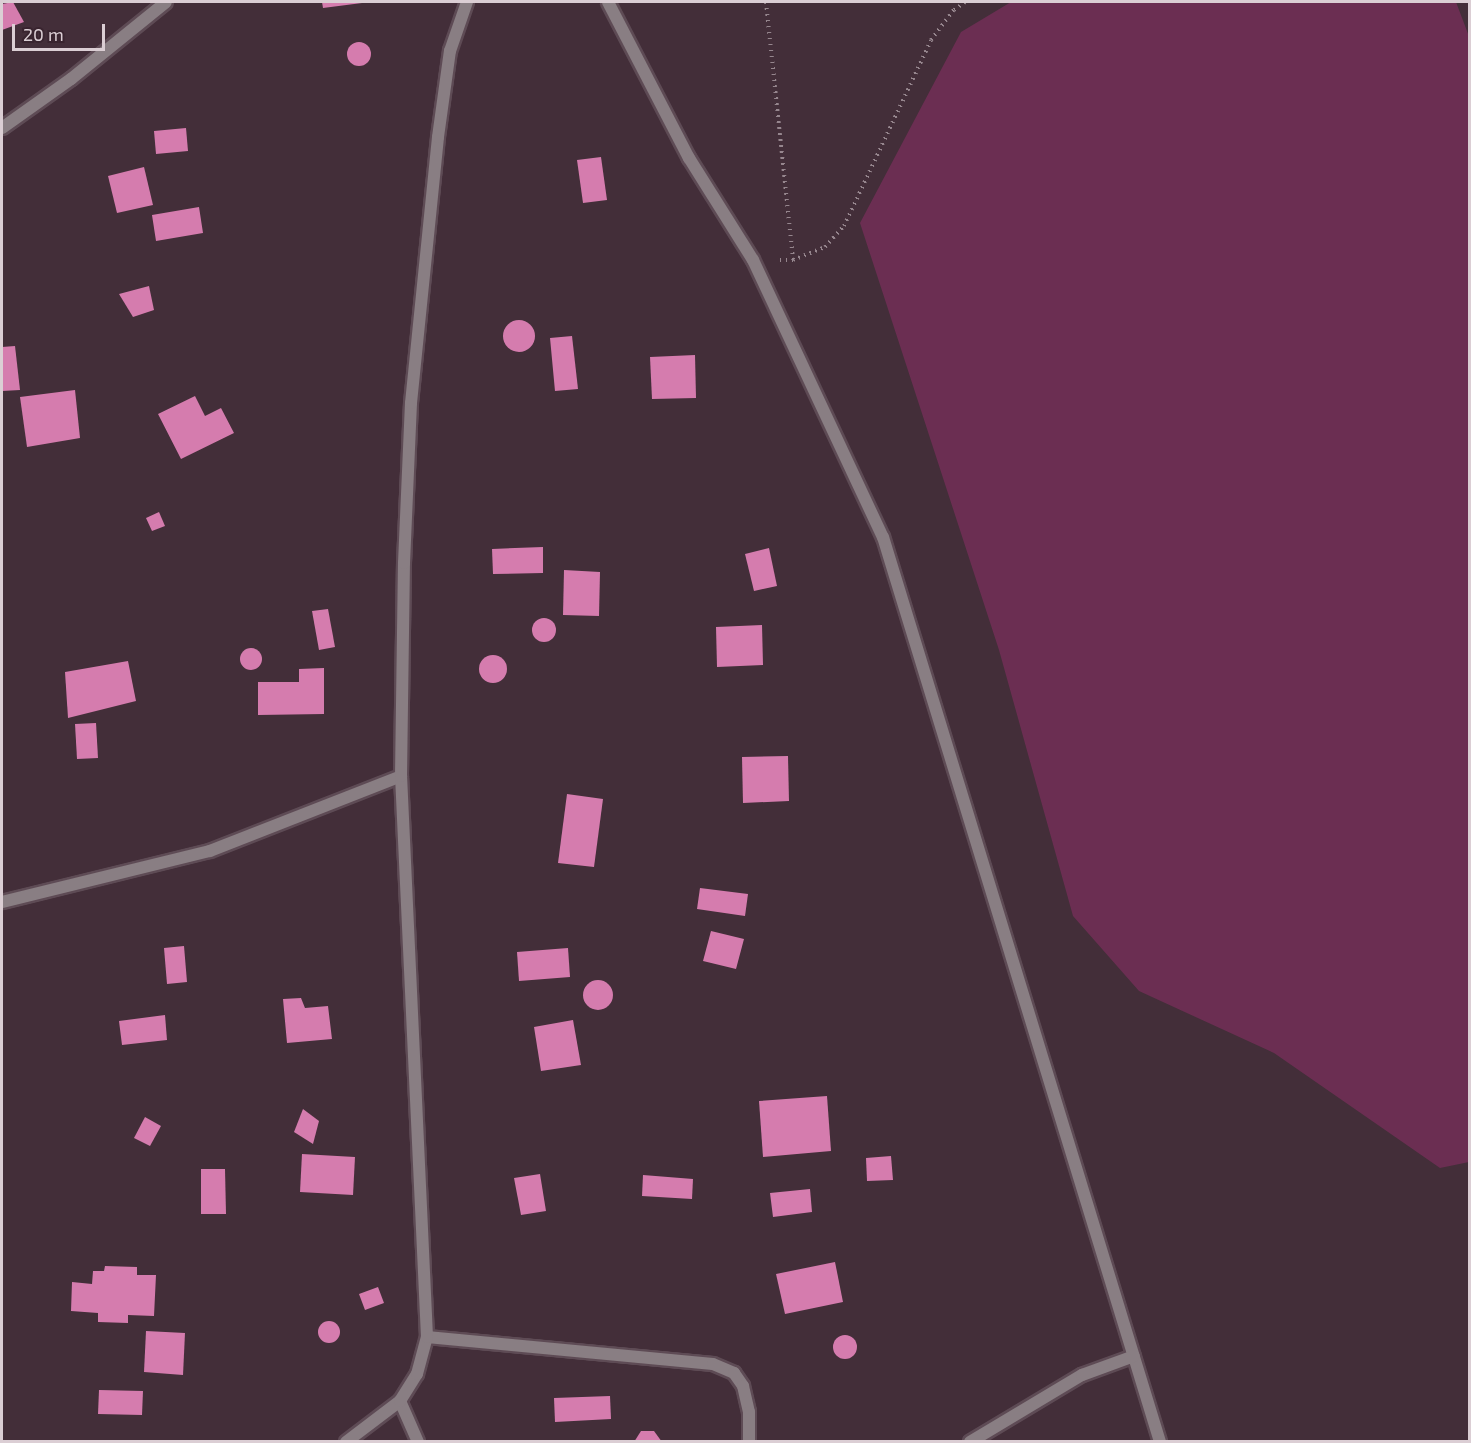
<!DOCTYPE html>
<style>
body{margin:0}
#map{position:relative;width:1471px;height:1443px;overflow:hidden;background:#432e39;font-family:"Exo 2",sans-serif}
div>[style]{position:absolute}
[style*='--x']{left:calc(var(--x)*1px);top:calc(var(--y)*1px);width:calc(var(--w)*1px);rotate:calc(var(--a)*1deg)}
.green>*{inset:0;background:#6b2e52}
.building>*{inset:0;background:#d57cae}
.round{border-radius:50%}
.path>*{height:4px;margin-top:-2px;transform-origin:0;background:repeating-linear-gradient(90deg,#96868e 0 1.5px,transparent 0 6px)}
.roads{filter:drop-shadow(2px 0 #5e4b55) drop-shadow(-2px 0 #5e4b55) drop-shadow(0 2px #5e4b55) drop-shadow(0 -2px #5e4b55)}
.street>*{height:12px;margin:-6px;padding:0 6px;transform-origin:6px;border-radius:6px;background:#897e83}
span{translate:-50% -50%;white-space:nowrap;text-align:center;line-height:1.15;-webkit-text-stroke:6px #39242f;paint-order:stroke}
.frame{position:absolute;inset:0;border:3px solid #dbced4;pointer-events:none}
.scale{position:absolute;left:12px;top:24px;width:93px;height:27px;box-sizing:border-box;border:3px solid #dbced4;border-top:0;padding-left:8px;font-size:18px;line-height:21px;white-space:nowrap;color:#dbced4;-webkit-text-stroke:4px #39242f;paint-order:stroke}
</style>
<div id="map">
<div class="green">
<div style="clip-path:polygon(1011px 2px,1456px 2px,1470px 39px,1469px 1162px,1440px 1168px,1274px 1053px,1139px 991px,1073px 916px,999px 650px,860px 223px,961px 32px)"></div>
</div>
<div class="building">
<div style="clip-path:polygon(13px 2px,24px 22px,2px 30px,2px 4px)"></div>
<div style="clip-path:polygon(322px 2px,362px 2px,362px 3px,323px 8px)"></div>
<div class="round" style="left:347px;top:42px;width:24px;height:24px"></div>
<div style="clip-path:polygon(186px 128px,188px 151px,156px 154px,154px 131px)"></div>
<div style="clip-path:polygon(601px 157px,607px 200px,583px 203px,577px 160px)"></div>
<div style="clip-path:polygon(144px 167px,153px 205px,117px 213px,108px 176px)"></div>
<div style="clip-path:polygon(199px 207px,203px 233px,156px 241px,152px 215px)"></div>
<div style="clip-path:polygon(149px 286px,154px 310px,133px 317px,119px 294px)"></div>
<div class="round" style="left:503px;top:320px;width:32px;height:32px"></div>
<div style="clip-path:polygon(572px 336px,578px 389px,555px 391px,550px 338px)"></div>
<div style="clip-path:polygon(15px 346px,20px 390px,2px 391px,2px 347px)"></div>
<div style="clip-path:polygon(695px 355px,696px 398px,652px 399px,650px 357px)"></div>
<div style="clip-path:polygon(75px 390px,80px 438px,27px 447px,20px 397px)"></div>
<div style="clip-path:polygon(195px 396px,205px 416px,221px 408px,234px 433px,181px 459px,158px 414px)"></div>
<div style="clip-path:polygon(159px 512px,165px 526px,152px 531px,146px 518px)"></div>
<div style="clip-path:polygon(543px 547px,543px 573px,493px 574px,492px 549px)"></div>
<div style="clip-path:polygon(769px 548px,777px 586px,754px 591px,745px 554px)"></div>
<div style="clip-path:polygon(564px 570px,600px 572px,599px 616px,563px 615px)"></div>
<div style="clip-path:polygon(328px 609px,335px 647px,319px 650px,312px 611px)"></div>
<div class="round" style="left:532px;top:618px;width:24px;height:24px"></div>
<div style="clip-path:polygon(762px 625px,763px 665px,717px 667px,716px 627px)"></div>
<div class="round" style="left:240px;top:648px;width:22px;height:22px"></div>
<div class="round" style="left:479px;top:655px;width:28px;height:28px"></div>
<div style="clip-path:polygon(128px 661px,136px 701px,68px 718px,65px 672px)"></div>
<div style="clip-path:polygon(324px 668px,324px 714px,258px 715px,258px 682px,299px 682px,299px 669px)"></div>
<div style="clip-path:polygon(96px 723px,98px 758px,77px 759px,75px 724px)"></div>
<div style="clip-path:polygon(788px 756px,789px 801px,743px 803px,742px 757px)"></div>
<div style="clip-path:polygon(567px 794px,603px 799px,594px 867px,558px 863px)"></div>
<div style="clip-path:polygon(700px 888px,748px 894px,745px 916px,697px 909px)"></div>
<div style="clip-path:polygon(711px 931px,744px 939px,736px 969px,703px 961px)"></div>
<div style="clip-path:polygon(184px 946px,187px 982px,167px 984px,164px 948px)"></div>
<div style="clip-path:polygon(568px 948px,570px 977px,519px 981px,517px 952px)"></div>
<div class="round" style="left:583px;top:980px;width:30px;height:30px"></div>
<div style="clip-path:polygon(301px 998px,305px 1008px,328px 1006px,332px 1039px,287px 1043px,283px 999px)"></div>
<div style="clip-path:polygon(165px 1015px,167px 1040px,122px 1045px,119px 1021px)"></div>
<div style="clip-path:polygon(573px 1020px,581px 1065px,541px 1071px,534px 1027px)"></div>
<div style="clip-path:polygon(827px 1096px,831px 1151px,763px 1157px,759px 1101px)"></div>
<div style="clip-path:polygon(303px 1109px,319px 1121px,313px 1144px,294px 1132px)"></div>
<div style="clip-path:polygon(145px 1117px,161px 1126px,150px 1146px,134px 1138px)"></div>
<div style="clip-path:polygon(302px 1154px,355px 1157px,353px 1195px,300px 1192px)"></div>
<div style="clip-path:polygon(891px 1156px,893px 1180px,867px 1181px,866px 1158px)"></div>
<div style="clip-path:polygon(201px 1169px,225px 1169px,226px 1214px,201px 1214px)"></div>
<div style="clip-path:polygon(540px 1174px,546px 1211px,521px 1215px,514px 1178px)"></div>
<div style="clip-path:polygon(643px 1175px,693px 1179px,692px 1199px,642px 1196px)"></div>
<div style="clip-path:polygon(810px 1189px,812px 1212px,773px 1217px,770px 1193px)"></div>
<div style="clip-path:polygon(835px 1262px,843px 1302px,785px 1314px,776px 1274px)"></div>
<div style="clip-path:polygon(105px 1266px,137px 1267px,137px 1275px,156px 1275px,154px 1316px,128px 1315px,128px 1323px,98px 1322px,98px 1313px,71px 1311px,72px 1282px,92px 1284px,93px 1271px,104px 1271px)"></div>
<div style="clip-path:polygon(378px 1287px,384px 1303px,365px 1310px,359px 1294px)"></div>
<div class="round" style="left:318px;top:1321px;width:22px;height:22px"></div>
<div style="clip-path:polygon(146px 1331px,185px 1333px,183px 1375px,144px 1372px)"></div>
<div class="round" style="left:833px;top:1335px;width:24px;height:24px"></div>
<div style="clip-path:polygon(99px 1390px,143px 1391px,142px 1415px,98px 1414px)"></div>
<div style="clip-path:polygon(610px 1396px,611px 1419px,555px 1422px,554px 1398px)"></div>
<div style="clip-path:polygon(641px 1431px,654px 1431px,662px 1442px,634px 1442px)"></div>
</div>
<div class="path">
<div style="--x:766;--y:2;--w:259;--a:84"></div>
<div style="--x:793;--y:260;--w:15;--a:180"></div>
<div style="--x:793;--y:260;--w:35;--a:-22"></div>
<div style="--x:825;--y:247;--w:28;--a:-48"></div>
<div style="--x:844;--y:226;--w:205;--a:-64.9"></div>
<div style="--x:931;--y:40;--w:38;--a:-53"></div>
<div style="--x:954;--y:10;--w:14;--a:-36"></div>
</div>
<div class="roads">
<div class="street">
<div style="--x:608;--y:2;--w:176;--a:62.6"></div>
<div style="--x:689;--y:158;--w:120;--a:57.9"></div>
<div style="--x:753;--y:260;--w:306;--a:64.9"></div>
<div style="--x:883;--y:537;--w:946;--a:72.98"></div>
<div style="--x:2;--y:128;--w:85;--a:-35.4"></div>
<div style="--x:71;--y:79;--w:122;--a:-39"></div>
<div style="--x:2;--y:902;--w:214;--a:-13.8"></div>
<div style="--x:210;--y:851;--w:205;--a:-21.4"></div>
<div style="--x:427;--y:1337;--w:287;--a:5.4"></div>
<div style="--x:713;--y:1364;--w:23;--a:23"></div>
<div style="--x:734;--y:1373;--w:16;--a:55"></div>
<div style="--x:743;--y:1386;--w:27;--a:77"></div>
<div style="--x:749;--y:1412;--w:30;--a:90"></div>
<div style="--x:400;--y:1401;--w:45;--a:66.3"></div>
<div style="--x:346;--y:1442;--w:68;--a:-37.2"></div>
<div style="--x:400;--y:1401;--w:32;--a:-58"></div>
<div style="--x:417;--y:1374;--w:38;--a:-75"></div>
<div style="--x:427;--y:1337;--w:562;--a:-92.65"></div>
<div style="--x:401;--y:776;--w:213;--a:-89.2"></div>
<div style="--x:404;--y:563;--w:160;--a:-87.5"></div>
<div style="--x:411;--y:403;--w:267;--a:-84.2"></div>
<div style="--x:438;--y:137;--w:87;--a:-82.1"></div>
<div style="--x:450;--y:51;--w:52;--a:-70.9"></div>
<div style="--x:970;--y:1442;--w:131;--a:-30.9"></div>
<div style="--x:1082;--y:1375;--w:55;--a:-20.1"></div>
</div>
</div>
<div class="frame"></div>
<div class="scale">20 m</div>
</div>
